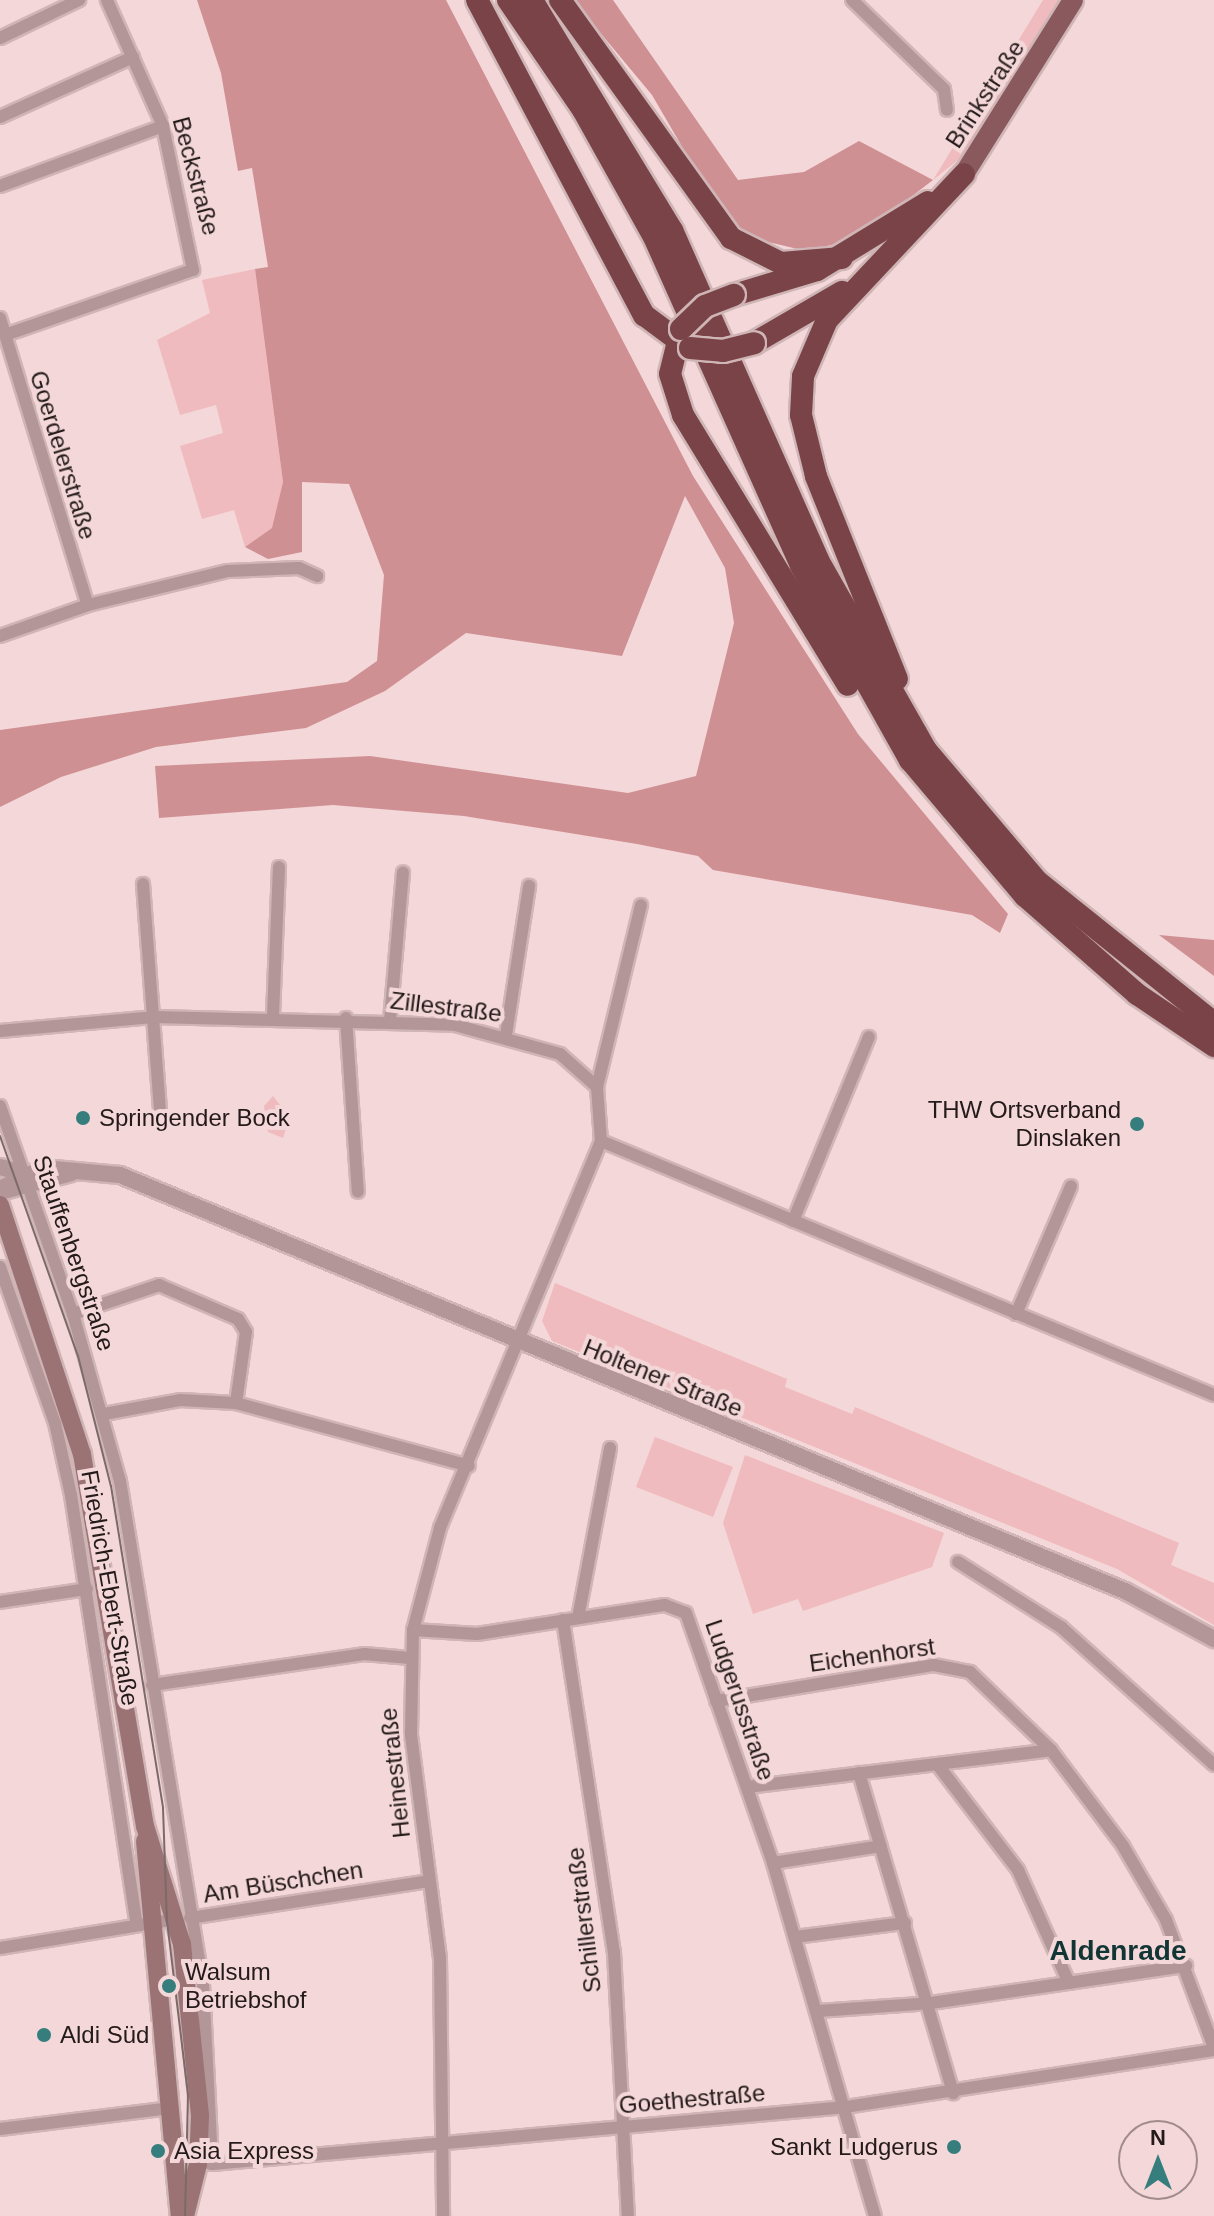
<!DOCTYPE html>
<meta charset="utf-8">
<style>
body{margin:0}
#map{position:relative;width:1214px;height:2216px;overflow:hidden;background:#f4d7d8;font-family:Arial,sans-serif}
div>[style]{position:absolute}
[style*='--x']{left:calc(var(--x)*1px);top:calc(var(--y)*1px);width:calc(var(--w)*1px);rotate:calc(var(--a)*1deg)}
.green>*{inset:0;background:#f0bbbe}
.forest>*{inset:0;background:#cf9094}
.roads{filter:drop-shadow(2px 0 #cfb5b6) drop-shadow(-2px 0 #cfb5b6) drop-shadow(0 2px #cfb5b6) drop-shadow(0 -2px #cfb5b6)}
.minor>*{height:12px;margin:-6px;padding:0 6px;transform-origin:6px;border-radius:6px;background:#b39697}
.tertiary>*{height:16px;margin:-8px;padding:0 8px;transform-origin:8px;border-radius:8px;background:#b39697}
.secondary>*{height:18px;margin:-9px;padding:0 9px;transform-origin:9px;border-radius:9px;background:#9c7375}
.primary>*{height:20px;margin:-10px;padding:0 10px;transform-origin:10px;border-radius:10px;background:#8a595d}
.motorway>*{height:22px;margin:-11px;padding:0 11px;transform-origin:11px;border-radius:11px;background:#7a4348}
.tram>*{height:2px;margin:-1px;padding:0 1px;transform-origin:1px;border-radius:1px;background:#7c6a6a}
.bridges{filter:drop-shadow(2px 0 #cfb5b6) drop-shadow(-2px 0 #cfb5b6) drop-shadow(0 2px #cfb5b6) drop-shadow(0 -2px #cfb5b6)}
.motorway-bridge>*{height:22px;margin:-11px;padding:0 11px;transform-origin:11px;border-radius:11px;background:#7a4348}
.dots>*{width:22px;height:22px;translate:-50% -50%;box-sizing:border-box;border:4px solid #f4d7d8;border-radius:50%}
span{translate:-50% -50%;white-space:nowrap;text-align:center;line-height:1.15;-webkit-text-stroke:8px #f4d7d8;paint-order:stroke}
.street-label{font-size:24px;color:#241a1a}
.poi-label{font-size:24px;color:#241a1a}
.right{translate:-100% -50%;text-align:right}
.left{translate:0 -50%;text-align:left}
.quarter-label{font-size:28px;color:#113434;font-weight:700}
.north{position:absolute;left:1118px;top:2120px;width:80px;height:80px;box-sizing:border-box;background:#f4d7d8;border:2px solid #a18b8c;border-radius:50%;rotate:0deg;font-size:22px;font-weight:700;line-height:32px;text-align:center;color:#241a1a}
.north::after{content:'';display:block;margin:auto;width:28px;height:36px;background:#357e7d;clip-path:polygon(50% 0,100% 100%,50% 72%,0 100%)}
</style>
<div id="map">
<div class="green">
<div style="clip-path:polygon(1043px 0,1060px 0,1041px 36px,958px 160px,933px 180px)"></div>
<div style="clip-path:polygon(255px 269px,283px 482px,273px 528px,245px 547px,234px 510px,202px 519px,180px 446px,223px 433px,216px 405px,180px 415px,157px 340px,210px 313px,202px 280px)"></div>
<div style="clip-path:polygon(273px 1096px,290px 1117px,283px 1138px,268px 1132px,264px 1106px)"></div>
<div style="clip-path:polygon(555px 1283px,787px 1379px,785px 1387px,852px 1414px,855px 1407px,1179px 1543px,1171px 1565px,1214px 1583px,1214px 1625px,1117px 1569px,552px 1341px,542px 1321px)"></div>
<div style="clip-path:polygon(655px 1437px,733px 1467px,713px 1517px,636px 1487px)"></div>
<div style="clip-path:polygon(745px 1455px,944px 1533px,932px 1567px,803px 1611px,798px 1599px,753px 1614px,723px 1523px)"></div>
</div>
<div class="forest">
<div style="clip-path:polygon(197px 0,446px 0,693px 476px,858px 734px,1008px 914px,1000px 933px,972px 915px,713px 870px,698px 856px,637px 844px,464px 816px,333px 805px,159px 818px,155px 766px,370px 756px,628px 793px,696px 776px,734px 623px,725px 568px,685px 496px,622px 656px,466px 633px,385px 691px,306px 728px,156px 747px,61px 777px,0 807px,0 730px,347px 682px,377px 661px,384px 575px,349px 484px,302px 482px,302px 552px,268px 559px,245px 547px,272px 528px,283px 482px,255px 269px,268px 267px,252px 168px,238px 171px,221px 73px)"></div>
<div style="clip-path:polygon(573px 0,613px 0,738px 180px,804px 172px,859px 141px,933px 180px,856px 239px,806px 251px,760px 240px,723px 217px,652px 95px)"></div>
<div style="clip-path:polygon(1159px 935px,1214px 940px,1214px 976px)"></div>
</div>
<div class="roads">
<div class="minor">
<div style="--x:852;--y:0;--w:128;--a:44.1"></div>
<div style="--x:944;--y:89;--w:21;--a:82"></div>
<div style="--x:0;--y:38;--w:88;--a:-25.7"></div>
<div style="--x:0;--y:117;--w:146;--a:-24.3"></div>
<div style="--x:0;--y:186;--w:174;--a:-20.2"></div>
<div style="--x:0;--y:318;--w:300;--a:73"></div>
<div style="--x:88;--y:605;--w:93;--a:160.6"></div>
<div style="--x:5;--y:335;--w:199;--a:-19.1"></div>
<div style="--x:193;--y:270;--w:147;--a:-101.8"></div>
<div style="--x:163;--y:126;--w:138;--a:-114"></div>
<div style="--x:88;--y:605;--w:144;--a:-13.7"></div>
<div style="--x:228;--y:571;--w:71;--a:-2.4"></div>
<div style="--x:299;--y:568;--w:20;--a:24"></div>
<div style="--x:143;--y:884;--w:225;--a:85.7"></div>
<div style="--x:273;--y:1016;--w:149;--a:-87.7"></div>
<div style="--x:346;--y:1018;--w:174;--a:86.1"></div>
<div style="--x:390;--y:1021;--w:149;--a:-85"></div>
<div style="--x:0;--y:1031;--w:156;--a:-5.2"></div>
<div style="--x:155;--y:1017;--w:300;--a:1.5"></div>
<div style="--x:455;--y:1025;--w:109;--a:15.4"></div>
<div style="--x:560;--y:1054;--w:50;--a:41.7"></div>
<div style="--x:597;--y:1087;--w:54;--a:85.8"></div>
<div style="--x:601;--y:1141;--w:419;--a:112.6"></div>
<div style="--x:440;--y:1528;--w:106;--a:104.8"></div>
<div style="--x:413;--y:1630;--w:105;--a:91.1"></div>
<div style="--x:411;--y:1735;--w:226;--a:82.6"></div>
<div style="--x:440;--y:1959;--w:257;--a:89.3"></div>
<div style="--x:506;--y:1035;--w:151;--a:-81.2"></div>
<div style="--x:597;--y:1087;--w:187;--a:-76.4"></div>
<div style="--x:0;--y:1106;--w:220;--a:70.7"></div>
<div style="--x:73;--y:1314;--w:173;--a:74.3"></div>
<div style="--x:120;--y:1481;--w:510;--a:80.63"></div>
<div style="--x:203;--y:1984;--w:180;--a:87.1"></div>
<div style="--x:601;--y:1141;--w:664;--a:22.51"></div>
<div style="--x:793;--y:1221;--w:199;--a:-67.6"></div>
<div style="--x:0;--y:1267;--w:165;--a:70.6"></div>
<div style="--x:55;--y:1423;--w:74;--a:77.5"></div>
<div style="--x:71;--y:1495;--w:435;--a:81.3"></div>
<div style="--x:73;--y:1314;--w:91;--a:-18.6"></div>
<div style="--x:159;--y:1285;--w:86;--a:23.3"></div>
<div style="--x:238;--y:1319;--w:15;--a:58"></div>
<div style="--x:246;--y:1332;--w:72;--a:98"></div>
<div style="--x:1016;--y:1314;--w:139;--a:-66.7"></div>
<div style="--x:104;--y:1414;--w:77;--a:-10.4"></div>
<div style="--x:180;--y:1400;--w:56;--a:3.1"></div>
<div style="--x:236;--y:1403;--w:241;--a:15.1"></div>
<div style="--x:958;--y:1562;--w:122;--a:32.3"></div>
<div style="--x:1061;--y:1627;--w:206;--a:42"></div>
<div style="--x:0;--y:1602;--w:88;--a:-8.5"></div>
<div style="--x:578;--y:1618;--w:173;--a:-79.3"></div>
<div style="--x:563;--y:1620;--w:336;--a:81.3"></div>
<div style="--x:614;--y:1952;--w:264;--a:87"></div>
<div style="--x:413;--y:1630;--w:64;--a:3.6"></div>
<div style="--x:477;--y:1634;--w:190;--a:-8.8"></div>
<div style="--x:665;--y:1605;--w:22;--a:21"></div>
<div style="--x:686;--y:1613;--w:265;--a:70.8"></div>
<div style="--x:773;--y:1863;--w:367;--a:73.9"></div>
<div style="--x:152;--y:1685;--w:214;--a:-8.3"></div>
<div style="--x:364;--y:1654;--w:46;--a:5"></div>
<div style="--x:716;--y:1701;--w:221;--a:-9.4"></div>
<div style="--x:934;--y:1665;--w:37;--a:11"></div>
<div style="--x:970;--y:1672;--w:112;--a:43.9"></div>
<div style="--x:1051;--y:1750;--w:120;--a:53.1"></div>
<div style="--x:1123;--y:1846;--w:86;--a:59.8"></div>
<div style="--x:1166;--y:1920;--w:137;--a:69.4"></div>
<div style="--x:937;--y:1764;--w:133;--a:52.6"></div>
<div style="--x:1018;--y:1870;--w:124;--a:65.7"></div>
<div style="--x:859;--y:1773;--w:334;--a:73.6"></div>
<div style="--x:747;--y:1787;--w:306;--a:-6.9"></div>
<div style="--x:773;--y:1863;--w:109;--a:-8.9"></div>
<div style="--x:190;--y:1918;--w:242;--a:-8.8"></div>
<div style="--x:795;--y:1937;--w:111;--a:-7.3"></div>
<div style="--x:0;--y:1948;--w:179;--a:-9.3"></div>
<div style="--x:818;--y:2011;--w:113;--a:-4"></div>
<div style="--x:931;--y:2003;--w:258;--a:-8.3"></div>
<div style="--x:0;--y:2129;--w:173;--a:-7"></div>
<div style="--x:174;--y:2151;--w:40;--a:18.9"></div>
<div style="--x:212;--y:2164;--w:637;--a:-5.14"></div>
<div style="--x:846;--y:2107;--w:372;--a:-8.8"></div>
</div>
<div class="tertiary">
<div style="--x:0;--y:1167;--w:24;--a:15"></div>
<div style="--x:0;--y:1189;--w:48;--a:-26"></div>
<div style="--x:43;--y:1168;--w:77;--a:5.2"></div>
<div style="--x:120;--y:1175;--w:1090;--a:22.49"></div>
<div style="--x:1127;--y:1592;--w:99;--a:28.4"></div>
<div style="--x:0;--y:1192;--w:74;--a:-14.8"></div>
</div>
<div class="secondary">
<div style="--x:0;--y:1205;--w:262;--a:71.8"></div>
<div style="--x:82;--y:1454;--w:377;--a:80.4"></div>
<div style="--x:145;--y:1826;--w:124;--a:72.6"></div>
<div style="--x:182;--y:1944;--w:173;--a:84"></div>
<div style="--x:200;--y:2116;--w:48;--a:92.4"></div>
<div style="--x:198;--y:2164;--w:54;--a:104"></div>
<div style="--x:145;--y:1841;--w:377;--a:84.7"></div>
</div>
<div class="primary">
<div style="--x:964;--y:174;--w:205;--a:-57.9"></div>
</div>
<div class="motorway">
<div style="--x:477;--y:0;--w:357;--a:62.1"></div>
<div style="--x:644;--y:315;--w:54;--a:36.7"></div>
<div style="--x:508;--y:0;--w:133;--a:55.7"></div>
<div style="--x:583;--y:110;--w:145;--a:60.8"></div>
<div style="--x:654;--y:237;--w:360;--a:65.9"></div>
<div style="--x:801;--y:566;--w:223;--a:60.7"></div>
<div style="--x:910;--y:760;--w:178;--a:49.8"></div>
<div style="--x:1025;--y:896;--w:149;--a:41.2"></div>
<div style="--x:1137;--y:994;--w:93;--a:34"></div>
<div style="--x:532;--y:0;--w:269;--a:58.7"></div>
<div style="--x:672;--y:230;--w:361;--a:66.1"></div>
<div style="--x:818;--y:560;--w:219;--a:60.4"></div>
<div style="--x:926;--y:750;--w:172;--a:49.7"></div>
<div style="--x:1037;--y:881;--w:227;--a:38.7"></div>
<div style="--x:560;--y:0;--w:293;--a:54.3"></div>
<div style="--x:731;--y:238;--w:56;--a:26.6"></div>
<div style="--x:781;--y:263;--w:61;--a:-4.7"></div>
<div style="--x:734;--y:295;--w:87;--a:-16.8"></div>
<div style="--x:817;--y:270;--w:130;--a:-31.5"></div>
<div style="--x:681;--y:329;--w:46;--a:103.7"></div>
<div style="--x:670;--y:374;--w:43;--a:72.4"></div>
<div style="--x:683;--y:415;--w:316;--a:58.6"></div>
<div style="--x:754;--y:343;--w:102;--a:-30.1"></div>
<div style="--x:897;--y:679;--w:219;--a:-111.8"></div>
<div style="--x:816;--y:476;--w:63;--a:-103.8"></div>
<div style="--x:801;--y:415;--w:39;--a:-87"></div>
<div style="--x:803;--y:376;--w:61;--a:-66.8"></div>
<div style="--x:827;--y:320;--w:200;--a:-46.8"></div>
</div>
</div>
<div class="tram">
<div style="--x:0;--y:1136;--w:233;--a:70.5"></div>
<div style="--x:78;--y:1356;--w:134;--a:75.8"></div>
<div style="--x:111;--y:1486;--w:326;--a:80.8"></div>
<div style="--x:163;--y:1808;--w:113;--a:88"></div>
<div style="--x:167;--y:1921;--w:175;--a:83.1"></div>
<div style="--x:188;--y:2095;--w:121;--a:91.4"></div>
</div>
<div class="bridges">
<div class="motorway-bridge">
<div style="--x:681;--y:329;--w:33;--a:-44"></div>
<div style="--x:705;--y:306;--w:31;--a:-21"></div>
<div style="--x:690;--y:348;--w:33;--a:5"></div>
<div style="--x:723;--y:351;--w:32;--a:-14"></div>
</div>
</div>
<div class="dots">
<div style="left:83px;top:1118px;background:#357e7d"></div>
<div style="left:1137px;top:1124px;background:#357e7d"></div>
<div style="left:169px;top:1986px;background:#357e7d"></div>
<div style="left:44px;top:2035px;background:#357e7d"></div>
<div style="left:954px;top:2147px;background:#357e7d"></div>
<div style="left:158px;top:2151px;background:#357e7d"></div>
</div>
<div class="street-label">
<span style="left:985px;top:94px;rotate:-57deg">Brinkstraße</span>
<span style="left:196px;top:176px;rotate:75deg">Beckstraße</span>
<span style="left:63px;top:455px;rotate:73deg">Goerdelerstraße</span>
<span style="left:446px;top:1007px;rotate:7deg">Zillestraße</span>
<span style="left:74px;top:1253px;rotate:71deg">Stauffenbergstraße</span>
<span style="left:663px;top:1378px;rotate:22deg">Holtener Straße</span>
<span style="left:110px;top:1588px;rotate:80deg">Friedrich-Ebert-Straße</span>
<span style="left:872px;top:1655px;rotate:-8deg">Eichenhorst</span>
<span style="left:740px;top:1700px;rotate:71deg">Ludgerusstraße</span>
<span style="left:395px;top:1773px;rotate:-96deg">Heinestraße</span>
<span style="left:283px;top:1882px;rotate:-9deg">Am Büschchen</span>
<span style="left:584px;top:1920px;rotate:-97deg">Schillerstraße</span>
<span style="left:692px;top:2099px;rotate:-5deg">Goethestraße</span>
</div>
<div class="poi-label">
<span class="right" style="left:1121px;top:1124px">THW Ortsverband<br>Dinslaken</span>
<span class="left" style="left:99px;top:1118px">Springender Bock</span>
<span class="left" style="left:185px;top:1986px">Walsum<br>Betriebshof</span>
<span class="left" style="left:60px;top:2035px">Aldi Süd</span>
<span class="right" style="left:938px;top:2147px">Sankt Ludgerus</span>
<span class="left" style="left:174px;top:2151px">Asia Express</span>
</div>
<div class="quarter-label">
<span style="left:1118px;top:1951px">Aldenrade</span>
</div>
<div class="north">N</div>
</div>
